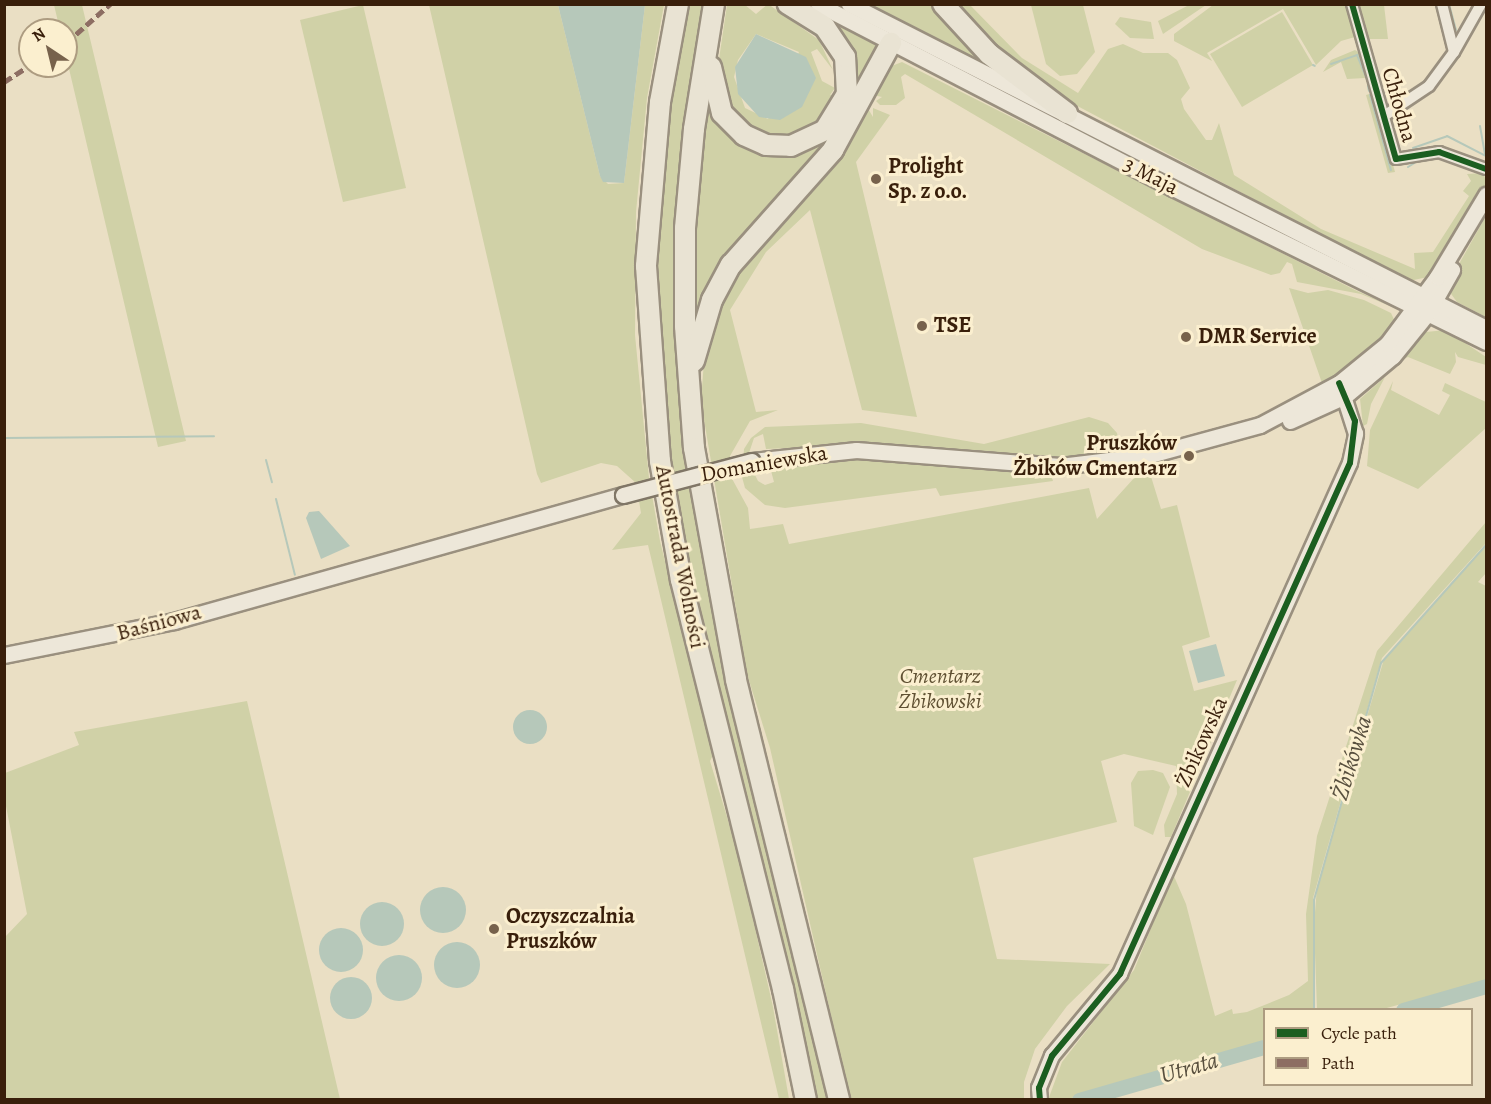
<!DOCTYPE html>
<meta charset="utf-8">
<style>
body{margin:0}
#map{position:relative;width:1491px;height:1104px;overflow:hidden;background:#eadfc4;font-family:Alegreya,serif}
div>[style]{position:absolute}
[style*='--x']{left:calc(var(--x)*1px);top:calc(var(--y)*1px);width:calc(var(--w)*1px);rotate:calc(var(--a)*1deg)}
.green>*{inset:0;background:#d0d1a7}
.water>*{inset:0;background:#b6c8ba}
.round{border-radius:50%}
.stream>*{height:2px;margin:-1px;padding:0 1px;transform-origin:1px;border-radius:1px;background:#b6c8ba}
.river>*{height:15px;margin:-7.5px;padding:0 7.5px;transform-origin:7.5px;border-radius:7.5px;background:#b6c8ba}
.roads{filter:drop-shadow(2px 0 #9a907f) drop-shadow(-2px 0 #9a907f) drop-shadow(0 2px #9a907f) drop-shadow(0 -2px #9a907f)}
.minor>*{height:10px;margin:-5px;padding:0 5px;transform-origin:5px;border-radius:5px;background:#ede7d9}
.tertiary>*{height:14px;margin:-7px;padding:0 7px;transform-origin:7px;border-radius:7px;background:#ede7d9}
.secondary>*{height:15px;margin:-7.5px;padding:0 7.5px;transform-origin:7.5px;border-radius:7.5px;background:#ede7d9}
.motorway>*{height:20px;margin:-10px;padding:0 10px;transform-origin:10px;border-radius:10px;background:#e9e3d3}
.bridges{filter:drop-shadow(2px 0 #807666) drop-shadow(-2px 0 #807666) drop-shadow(0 2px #807666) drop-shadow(0 -2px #807666)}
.secondary-bridge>*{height:15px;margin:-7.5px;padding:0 7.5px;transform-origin:7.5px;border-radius:7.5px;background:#ede7d9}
.quiet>*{height:4.5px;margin-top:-2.25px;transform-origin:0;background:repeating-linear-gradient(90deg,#8d6e63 0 9px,transparent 0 13.5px)}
.cycleway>*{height:6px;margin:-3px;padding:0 3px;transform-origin:3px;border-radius:3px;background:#1b5e20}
.dots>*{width:16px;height:16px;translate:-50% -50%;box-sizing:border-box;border:3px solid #fbefcf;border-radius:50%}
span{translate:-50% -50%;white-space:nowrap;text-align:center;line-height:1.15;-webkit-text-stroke:6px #fbefcf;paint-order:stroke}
.street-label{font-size:22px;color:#391f0b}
.poi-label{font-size:22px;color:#391f0b;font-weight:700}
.left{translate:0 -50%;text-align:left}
.right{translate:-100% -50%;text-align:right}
.park-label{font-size:22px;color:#605133;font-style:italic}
.water-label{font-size:24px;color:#584f3e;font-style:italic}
.frame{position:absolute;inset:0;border:6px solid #391f0b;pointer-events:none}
.legend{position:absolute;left:1263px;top:1008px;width:210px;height:78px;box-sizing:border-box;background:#fbefcf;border:2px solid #ad9c81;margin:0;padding:8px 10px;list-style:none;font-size:18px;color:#391f0b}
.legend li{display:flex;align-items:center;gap:12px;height:30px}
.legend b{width:30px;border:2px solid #ad9c81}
.north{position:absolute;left:18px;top:18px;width:60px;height:60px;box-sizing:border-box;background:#fbefcf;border:2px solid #ad9c81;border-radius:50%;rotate:325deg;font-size:16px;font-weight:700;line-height:24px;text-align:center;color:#391f0b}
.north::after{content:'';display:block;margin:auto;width:21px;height:27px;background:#77624c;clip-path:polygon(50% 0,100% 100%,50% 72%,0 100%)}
</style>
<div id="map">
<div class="green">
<div style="clip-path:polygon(evenodd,768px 4px,819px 40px,833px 70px,817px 49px,811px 52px,822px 81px,835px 88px,830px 95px,841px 93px,829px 116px,802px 137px,758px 135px,726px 108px,718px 66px,727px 5px,745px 5px,756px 14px,768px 4px,756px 34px,799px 52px,768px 119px,745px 108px,734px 77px,738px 60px,756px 34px)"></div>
<div style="clip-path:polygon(1347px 4px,1355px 37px,1341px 41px,1316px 65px,1283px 9px,1207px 53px,1212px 61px,1174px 41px,1174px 34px,1213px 5px)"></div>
<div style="clip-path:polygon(54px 5px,82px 5px,186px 441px,158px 447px,66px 56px,66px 30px,60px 30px)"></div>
<div style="clip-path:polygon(363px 5px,406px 188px,343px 202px,300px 20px)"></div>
<div style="clip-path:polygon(429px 5px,558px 5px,600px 176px,608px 184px,624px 183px,645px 5px,664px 5px,647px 98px,636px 212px,635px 335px,649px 478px,660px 541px,713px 755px,710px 761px,738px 853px,773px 1007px,789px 1099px,779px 1099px,648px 545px,612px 550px,641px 513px,636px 483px,617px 466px,601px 463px,541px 483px,537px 474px)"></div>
<div style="clip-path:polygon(684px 5px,706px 5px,687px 118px,686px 434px,722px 647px,833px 1099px,811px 1099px,705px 654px,665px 459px,654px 251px,663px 135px)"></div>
<div style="clip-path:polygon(863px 5px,932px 5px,1013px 80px)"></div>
<div style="clip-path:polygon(955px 5px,970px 5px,1022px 58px,1078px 93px,1108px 49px,1123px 44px,1143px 53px,1168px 53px,1177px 60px,1190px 88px,1181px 99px,1184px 109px,1206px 140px,1212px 140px,1219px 123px,1234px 175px,1321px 229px,1415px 269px,1414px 253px,1433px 252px,1469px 196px,1463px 191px,1471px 181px,1467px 174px,1484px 173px,1486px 185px,1428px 277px,1409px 281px,1066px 100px,975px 30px)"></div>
<div style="clip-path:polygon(1031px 5px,1083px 5px,1095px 52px,1077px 74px,1060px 76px,1046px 64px)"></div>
<div style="clip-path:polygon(1189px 5px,1206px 5px,1163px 34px,1158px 21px)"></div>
<div style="clip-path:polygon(1358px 5px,1384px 5px,1388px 39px,1367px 39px)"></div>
<div style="clip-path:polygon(811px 9px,880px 47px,836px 133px,796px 184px,731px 252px,705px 291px,694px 322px,694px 238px,707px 95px,720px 121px,795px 149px,853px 91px)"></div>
<div style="clip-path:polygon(1282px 12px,1313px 65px,1242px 107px,1210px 54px)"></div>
<div style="clip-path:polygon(1120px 17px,1151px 22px,1154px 39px,1130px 38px,1115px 24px)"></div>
<div style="clip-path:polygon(1355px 50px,1363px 55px,1365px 78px,1347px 79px,1341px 62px,1323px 72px,1331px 60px)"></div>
<div style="clip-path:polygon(902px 62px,1355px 290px,1395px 308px,1361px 294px,1297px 282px,1292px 264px,1287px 262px,1280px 273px,1271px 275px,1202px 249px,905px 74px,901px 77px,905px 98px,896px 105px,880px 105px,876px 101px,882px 97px,873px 95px,889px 67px)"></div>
<div style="clip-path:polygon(1373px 93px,1395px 172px,1388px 173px,1366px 95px)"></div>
<div style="clip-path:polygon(867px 107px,873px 117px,873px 108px,890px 115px,856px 162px,917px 417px,862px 410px,810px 210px,766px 252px,730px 310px,756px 412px,778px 410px,750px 421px,730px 456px,730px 475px,748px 508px,750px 529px,783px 524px,789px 544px,1089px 488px,1097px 519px,1135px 477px,1149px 470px,1161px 509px,1177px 505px,1210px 637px,1182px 646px,1194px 691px,1237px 680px,1171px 837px,1165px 837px,1164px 825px,1177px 794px,1176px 766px,1124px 754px,1101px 761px,1117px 822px,973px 858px,997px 959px,1110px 964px,1067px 1006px,1035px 1049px,1024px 1082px,1024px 1099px,850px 1099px,770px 748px,747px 674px,701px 402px,706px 333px,738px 268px)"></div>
<div style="clip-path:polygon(1486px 216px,1486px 317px,1457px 302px,1449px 291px,1450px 280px)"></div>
<div style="clip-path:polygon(1289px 288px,1308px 293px,1328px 290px,1364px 300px,1391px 313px,1397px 326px,1330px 385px,1322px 383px)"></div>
<div style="clip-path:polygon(1446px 330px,1486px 357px,1486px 365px,1458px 357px,1455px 352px,1456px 362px,1450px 374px,1408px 357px,1402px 360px,1426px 332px)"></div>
<div style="clip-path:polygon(1385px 377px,1371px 404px,1367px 424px,1363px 426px,1360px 399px)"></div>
<div style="clip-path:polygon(1393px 381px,1391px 390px,1439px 415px,1450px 395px,1442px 391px,1445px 383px,1486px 402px,1486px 428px,1418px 489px,1367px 466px,1370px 430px)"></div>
<div style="clip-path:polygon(1089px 417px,1108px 423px,1117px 433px,1119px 443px,1109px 454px,1026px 459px,894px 444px,766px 449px,763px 434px,754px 438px,747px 459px,758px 481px,765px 485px,774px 482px,770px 467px,818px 460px,881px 459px,1051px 475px,1053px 481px,940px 496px,936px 488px,785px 508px,765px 505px,745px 488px,742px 477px,744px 449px,751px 438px,765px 427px,861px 423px,984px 444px)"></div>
<div style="clip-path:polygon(1486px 522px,1486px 543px,1382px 658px,1313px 898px,1313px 1009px,1264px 1010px,1264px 1042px,1068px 1099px,1048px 1100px,1062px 1062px,1134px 970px,1173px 874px,1186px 904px,1215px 1016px,1232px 1009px,1233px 1014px,1247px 1012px,1289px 995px,1308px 981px,1306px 914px,1317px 836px,1377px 651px)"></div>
<div style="clip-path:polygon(1486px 546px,1486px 573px,1478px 582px,1486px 586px,1486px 981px,1383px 1009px,1317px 1009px,1314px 925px,1317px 887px,1384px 659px)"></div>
<div style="clip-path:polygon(247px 701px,340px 1099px,5px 1099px,5px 937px,27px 914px,5px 801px,5px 773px,79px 745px,74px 732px)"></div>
<div style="clip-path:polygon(1153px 770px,1163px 773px,1170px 787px,1153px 835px,1134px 826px,1131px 783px,1138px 771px)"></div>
<div style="clip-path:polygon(1264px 1052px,1190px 1076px,1093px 1099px,1181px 1075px)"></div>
</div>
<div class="water">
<div style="clip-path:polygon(558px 5px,645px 5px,624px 183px,603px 182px,600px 176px)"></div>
<div style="clip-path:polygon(756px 34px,806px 57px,816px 78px,802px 107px,780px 120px,759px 117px,738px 94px,735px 67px)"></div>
<div style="clip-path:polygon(319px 511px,350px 546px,321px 559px,306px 518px,309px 512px)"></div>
<div style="clip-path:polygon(1216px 644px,1225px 676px,1198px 683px,1189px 651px)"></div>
<div class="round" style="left:513px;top:710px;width:34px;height:34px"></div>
<div class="round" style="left:420px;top:887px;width:46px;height:46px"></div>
<div class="round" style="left:360px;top:902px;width:44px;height:44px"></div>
<div class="round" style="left:319px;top:928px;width:44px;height:44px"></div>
<div class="round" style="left:434px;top:942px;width:46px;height:46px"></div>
<div class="round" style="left:376px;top:955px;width:46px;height:46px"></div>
<div class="round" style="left:330px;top:977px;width:42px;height:42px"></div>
</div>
<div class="stream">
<div style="--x:1449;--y:4;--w:27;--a:75"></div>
<div style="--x:1331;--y:64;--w:28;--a:-19"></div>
<div style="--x:1357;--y:55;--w:22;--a:68"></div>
<div style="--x:1313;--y:65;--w:2;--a:27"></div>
<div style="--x:1368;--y:86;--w:5;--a:79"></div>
<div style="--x:1370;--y:95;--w:78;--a:74.4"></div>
<div style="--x:1480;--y:126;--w:29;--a:80"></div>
<div style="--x:1413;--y:148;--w:36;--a:-19"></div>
<div style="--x:1447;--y:136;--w:44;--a:27.1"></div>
<div style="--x:1408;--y:167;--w:9;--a:-32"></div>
<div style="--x:4;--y:438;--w:210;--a:-0.5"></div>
<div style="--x:266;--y:460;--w:23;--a:75"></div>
<div style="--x:276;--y:499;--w:78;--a:76"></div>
<div style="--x:1314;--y:1010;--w:110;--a:-90"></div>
<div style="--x:1314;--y:900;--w:246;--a:-74.2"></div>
<div style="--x:1381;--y:663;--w:158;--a:-48.3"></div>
</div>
<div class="river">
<div style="--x:1403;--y:1010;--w:86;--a:-16.1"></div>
<div style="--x:1079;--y:1100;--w:192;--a:-16"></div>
</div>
<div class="roads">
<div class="minor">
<div style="--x:1352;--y:4;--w:161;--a:74.2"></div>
<div style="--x:1396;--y:159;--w:44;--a:-9.2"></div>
<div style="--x:1439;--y:152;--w:50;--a:19.9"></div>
<div style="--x:1454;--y:52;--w:55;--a:-60.6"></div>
<div style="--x:1384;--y:116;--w:54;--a:-33.7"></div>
<div style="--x:1429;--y:86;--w:42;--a:-53.7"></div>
<div style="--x:1454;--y:52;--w:49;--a:-104"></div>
</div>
<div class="tertiary">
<div style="--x:1040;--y:1100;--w:12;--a:-95"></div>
<div style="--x:1039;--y:1088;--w:35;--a:-68"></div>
<div style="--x:1052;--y:1056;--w:107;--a:-50.3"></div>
<div style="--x:1120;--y:974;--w:560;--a:-65.77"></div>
<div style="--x:1350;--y:463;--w:30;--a:-78"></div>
<div style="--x:1356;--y:434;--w:49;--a:-107.7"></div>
</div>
<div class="secondary">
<div style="--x:818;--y:4;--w:400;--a:27.4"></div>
<div style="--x:1173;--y:188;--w:349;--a:26.2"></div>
<div style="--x:849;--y:4;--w:715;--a:26.96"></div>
<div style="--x:1290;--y:421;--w:60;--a:-24.4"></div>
<div style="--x:1345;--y:396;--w:62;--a:-39.8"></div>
<div style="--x:1393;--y:356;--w:54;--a:-51"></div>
<div style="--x:1427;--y:314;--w:51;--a:-60.4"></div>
<div style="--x:752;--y:461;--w:105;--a:-6"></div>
<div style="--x:856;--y:450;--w:205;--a:4.5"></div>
<div style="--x:1060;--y:466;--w:91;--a:-7"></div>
<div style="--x:1150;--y:455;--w:114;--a:-15.3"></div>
<div style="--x:1260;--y:425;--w:89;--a:-28"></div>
<div style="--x:1339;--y:383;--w:62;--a:-39.1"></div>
<div style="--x:1387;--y:344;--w:84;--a:-53.3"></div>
<div style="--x:1437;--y:277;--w:96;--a:-59.1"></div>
<div style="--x:4;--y:655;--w:173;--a:-11.3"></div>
<div style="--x:174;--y:621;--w:466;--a:-15.7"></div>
</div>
<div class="motorway">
<div style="--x:678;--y:4;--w:100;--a:100.4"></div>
<div style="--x:660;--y:102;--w:165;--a:94.9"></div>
<div style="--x:646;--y:266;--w:196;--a:85.9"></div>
<div style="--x:660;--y:461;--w:121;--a:80"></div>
<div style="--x:681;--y:580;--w:422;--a:76"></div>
<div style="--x:783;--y:989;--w:113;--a:78.3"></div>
<div style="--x:714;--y:4;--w:127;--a:99.1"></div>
<div style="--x:694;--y:129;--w:99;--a:95.2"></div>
<div style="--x:685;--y:228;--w:98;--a:90"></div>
<div style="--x:685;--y:326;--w:122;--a:85.8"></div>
<div style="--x:694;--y:448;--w:236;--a:79.7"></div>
<div style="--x:736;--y:680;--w:432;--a:76.2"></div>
<div style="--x:943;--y:4;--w:68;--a:47.4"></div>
<div style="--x:989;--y:54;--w:98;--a:37.1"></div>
<div style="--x:711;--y:67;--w:47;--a:76.6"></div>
<div style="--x:722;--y:113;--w:31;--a:45"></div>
<div style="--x:744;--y:135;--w:24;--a:24"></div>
<div style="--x:766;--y:145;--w:25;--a:2"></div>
<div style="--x:791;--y:146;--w:38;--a:-25"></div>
<div style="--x:825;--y:130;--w:42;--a:-58.6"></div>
<div style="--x:847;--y:94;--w:37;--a:-93"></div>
<div style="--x:845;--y:57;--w:36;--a:-124"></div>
<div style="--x:825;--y:27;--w:44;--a:-148.1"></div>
<div style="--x:694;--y:361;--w:64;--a:-73.6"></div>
<div style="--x:712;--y:300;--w:40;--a:-62"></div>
<div style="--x:731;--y:265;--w:154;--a:-48.4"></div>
<div style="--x:833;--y:150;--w:122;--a:-61.5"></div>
</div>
</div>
<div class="bridges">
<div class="secondary-bridge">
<div style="--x:623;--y:495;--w:133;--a:-14.8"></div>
</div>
</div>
<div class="quiet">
<div style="--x:66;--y:43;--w:59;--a:-41.6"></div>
<div style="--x:4;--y:82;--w:31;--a:-33"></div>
</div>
<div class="cycleway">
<div style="--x:1352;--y:4;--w:161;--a:74.2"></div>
<div style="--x:1396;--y:159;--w:44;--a:-9.2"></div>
<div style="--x:1439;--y:152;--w:50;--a:19.9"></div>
<div style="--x:1040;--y:1100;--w:12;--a:-95"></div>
<div style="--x:1039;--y:1088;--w:35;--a:-68"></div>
<div style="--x:1052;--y:1056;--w:107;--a:-50.3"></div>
<div style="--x:1120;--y:974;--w:560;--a:-65.77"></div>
<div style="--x:1350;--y:463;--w:42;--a:-83.2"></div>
<div style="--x:1355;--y:421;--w:41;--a:-112.8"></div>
</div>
<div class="dots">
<div style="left:876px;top:179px;background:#77624c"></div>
<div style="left:922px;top:326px;background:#77624c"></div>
<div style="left:1186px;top:337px;background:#77624c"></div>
<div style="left:1189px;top:456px;background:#77624c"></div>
<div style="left:494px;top:929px;background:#77624c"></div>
</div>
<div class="street-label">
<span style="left:1399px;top:105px;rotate:74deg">Chłodna</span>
<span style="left:1151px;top:176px;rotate:27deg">3 Maja</span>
<span style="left:764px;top:464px;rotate:-10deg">Domaniewska</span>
<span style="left:680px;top:557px;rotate:79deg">Autostrada Wolności</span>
<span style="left:159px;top:623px;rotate:-15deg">Baśniowa</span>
<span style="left:1202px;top:742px;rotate:-66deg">Żbikowska</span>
</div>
<div class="poi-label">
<span class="left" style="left:888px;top:179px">Prolight<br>Sp. z o.o.</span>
<span class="left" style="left:934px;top:326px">TSE</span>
<span class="left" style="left:1198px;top:337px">DMR Service</span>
<span class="right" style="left:1177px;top:456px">Pruszków<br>Żbików Cmentarz</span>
<span class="left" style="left:506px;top:929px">Oczyszczalnia<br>Pruszków</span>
</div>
<div class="park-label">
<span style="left:940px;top:689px">Cmentarz<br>Żbikowski</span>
</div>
<div class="water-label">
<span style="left:1352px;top:758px;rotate:-73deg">Żbikówka</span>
<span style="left:1189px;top:1068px;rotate:-16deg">Utrata</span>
</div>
<div class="frame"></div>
<ul class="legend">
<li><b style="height:8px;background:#1b5e20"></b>Cycle path</li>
<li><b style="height:8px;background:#8d6e63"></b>Path</li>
</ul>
<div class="north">N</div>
</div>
